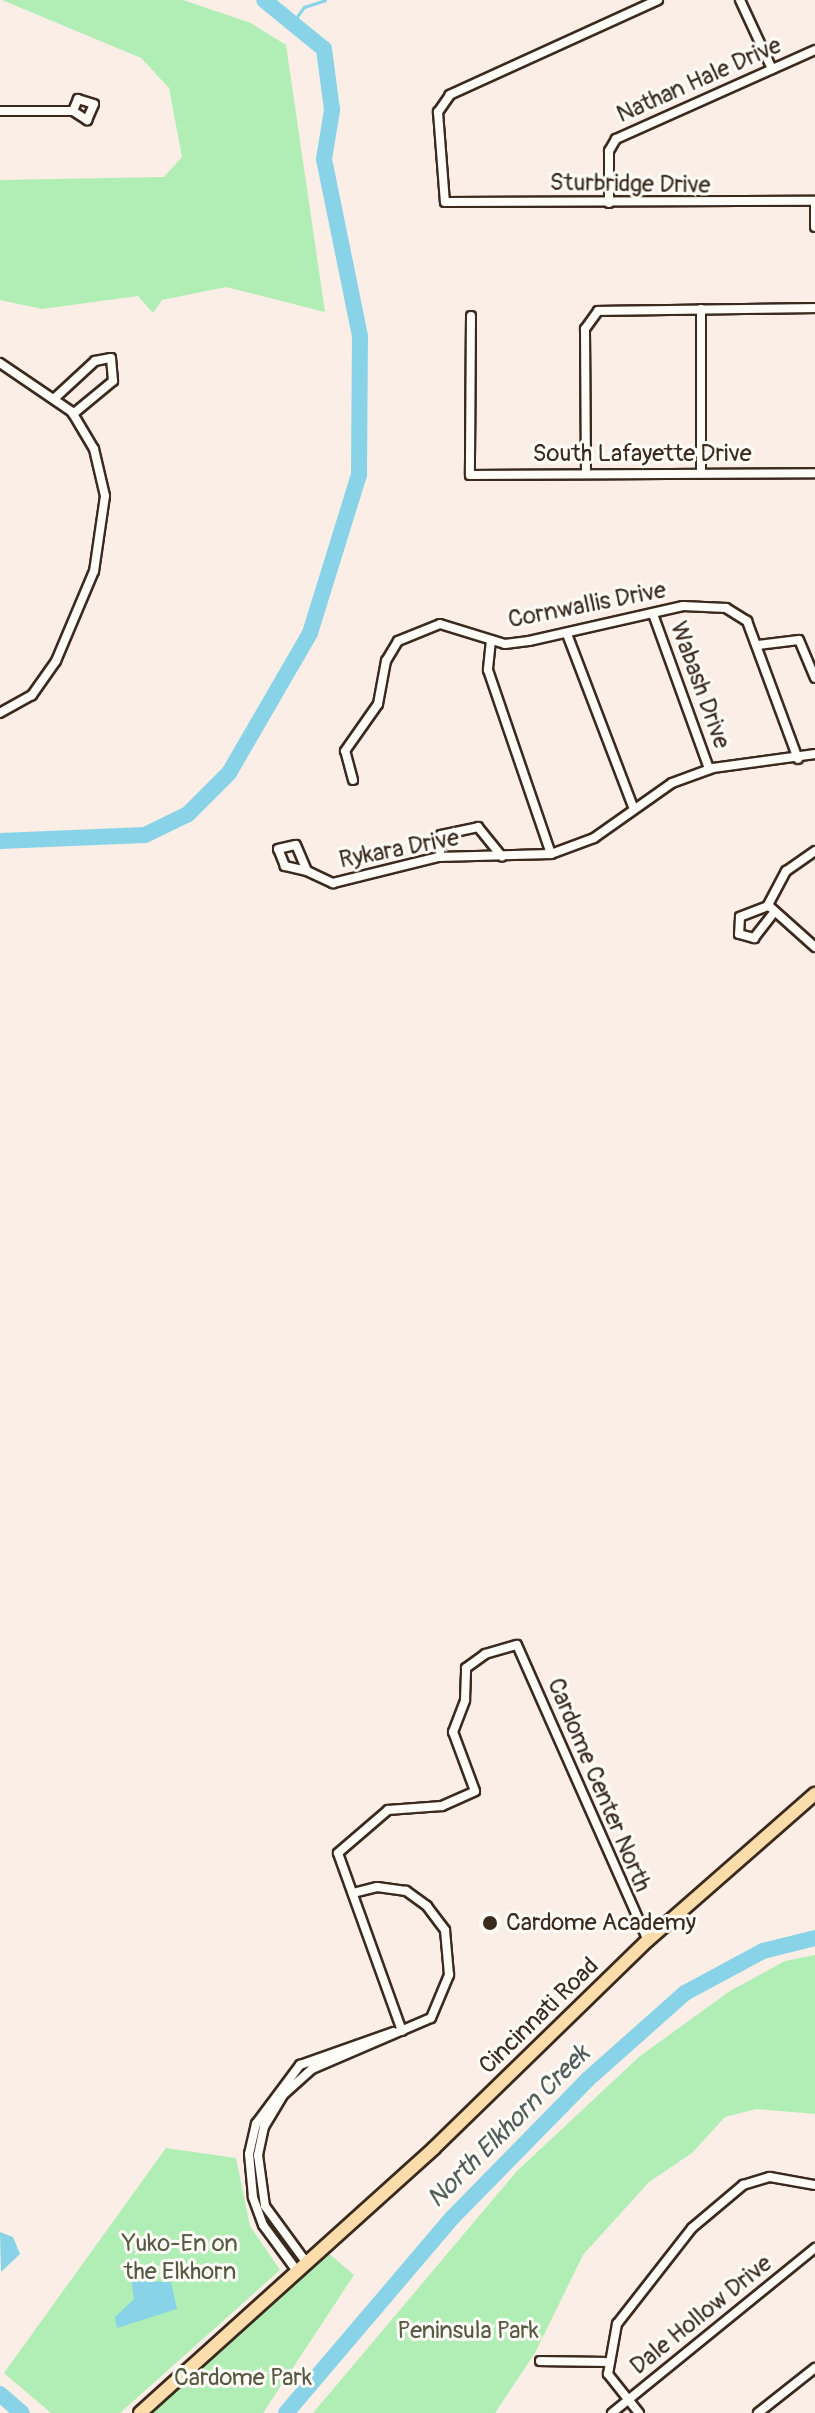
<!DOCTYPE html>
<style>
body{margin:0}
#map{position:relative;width:815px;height:2413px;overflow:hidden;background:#faeee6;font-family:Pangolin,sans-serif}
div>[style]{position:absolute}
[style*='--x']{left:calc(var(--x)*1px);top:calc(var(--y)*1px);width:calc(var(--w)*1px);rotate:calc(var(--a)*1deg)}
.green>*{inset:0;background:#b1eeb5}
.water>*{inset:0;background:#88d3e8}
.stream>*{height:3px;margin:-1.5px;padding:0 1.5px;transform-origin:1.5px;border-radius:1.5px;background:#88d3e8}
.river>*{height:16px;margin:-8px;padding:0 8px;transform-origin:8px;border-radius:8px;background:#88d3e8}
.roads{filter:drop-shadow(2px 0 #3b2a1e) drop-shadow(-2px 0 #3b2a1e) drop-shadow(0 2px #3b2a1e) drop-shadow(0 -2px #3b2a1e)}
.street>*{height:8px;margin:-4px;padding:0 4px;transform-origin:4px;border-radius:4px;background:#fdfcf7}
.primary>*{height:12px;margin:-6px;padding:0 6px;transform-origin:6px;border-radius:6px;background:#faddab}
.dots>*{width:22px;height:22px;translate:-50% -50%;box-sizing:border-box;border:4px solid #fdfcf7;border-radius:50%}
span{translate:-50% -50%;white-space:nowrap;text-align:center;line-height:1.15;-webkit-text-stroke:6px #fdfcf7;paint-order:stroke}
.street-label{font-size:24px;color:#3b2a1e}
.poi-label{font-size:24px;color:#3b2a1e}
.left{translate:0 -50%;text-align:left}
.park-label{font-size:24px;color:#585b44}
.water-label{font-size:26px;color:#525d5b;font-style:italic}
</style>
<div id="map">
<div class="green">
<div style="clip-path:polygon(2px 0,183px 0,251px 23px,286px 45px,325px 312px,226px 287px,162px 300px,153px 313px,138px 296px,42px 309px,0 300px,0 180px,164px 177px,182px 157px,169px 88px,141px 58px)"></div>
<div style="clip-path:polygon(815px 1955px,815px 2114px,756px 2109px,725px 2117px,692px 2153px,649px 2182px,583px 2255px,535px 2353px,495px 2413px,313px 2413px,517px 2171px,640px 2056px,730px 1991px,785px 1961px)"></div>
<div style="clip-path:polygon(166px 2148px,236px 2158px,250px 2226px,280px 2270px,120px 2413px,51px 2413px,4px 2373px)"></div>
<div style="clip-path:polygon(326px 2251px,354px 2275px,263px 2413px,153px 2413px)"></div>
</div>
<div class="water">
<div style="clip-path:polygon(0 2232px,13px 2237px,20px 2254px,1px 2272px)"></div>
<div style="clip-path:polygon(139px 2272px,148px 2281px,171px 2282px,177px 2309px,117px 2328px,115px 2317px,134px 2299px,131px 2277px)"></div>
</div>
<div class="stream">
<div style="--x:293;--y:22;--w:19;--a:-54"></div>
<div style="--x:304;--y:7;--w:22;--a:-18"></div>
</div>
<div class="river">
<div style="--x:0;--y:841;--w:145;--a:-2.4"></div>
<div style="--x:145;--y:835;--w:48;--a:-26"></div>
<div style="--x:188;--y:814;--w:58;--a:-45"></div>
<div style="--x:229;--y:773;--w:162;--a:-59.9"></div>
<div style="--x:310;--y:633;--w:165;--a:-72.8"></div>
<div style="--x:359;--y:475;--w:139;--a:-89.6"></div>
<div style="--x:360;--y:336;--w:181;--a:-101.5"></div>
<div style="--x:324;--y:159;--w:50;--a:-80.7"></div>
<div style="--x:332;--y:110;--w:62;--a:-97.5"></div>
<div style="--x:324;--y:49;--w:77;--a:-140.8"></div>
<div style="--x:0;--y:2394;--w:29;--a:41"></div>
<div style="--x:286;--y:2413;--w:257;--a:-49.6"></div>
<div style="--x:453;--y:2217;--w:192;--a:-45.6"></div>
<div style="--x:587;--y:2080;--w:131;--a:-41.6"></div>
<div style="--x:685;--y:1993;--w:89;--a:-28.3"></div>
<div style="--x:763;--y:1951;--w:54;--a:-14"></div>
</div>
<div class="roads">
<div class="street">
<div style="--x:658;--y:0;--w:229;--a:155.5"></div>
<div style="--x:450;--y:95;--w:21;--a:125"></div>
<div style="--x:438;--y:112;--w:90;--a:85.6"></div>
<div style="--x:445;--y:202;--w:370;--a:-0.2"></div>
<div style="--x:740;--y:0;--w:76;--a:65.1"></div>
<div style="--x:0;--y:111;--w:73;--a:0"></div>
<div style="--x:73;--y:111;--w:17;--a:33"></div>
<div style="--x:87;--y:120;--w:17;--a:-66"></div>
<div style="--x:94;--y:104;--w:17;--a:-163"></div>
<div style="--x:78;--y:99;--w:13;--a:113"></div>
<div style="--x:815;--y:201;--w:26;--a:90"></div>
<div style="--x:609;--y:203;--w:52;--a:-90"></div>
<div style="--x:609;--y:151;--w:14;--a:-60"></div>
<div style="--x:616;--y:139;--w:218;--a:-24.1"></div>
<div style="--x:701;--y:309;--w:164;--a:90"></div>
<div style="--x:471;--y:316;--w:159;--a:90.4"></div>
<div style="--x:470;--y:475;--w:345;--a:-0.3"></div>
<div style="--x:0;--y:363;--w:87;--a:34.2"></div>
<div style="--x:72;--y:412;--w:43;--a:59.3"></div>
<div style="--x:94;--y:449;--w:48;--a:76.8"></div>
<div style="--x:105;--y:496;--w:76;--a:98.3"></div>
<div style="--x:94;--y:571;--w:98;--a:112.9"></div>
<div style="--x:56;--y:661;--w:42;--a:125.2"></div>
<div style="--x:32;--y:695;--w:37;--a:151"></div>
<div style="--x:56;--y:397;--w:53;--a:-42.7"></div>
<div style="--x:95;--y:361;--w:16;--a:-11"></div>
<div style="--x:111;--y:358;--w:23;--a:85"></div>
<div style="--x:113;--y:381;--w:52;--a:140.5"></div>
<div style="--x:586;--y:474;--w:145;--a:-90.4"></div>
<div style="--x:585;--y:329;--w:22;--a:-54"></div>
<div style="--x:598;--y:311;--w:217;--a:-0.8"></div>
<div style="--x:653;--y:614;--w:165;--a:70.1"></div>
<div style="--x:567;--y:634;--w:187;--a:69.1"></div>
<div style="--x:491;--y:640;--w:30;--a:96"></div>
<div style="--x:488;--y:670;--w:194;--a:71.1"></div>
<div style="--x:758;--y:645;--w:41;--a:-7"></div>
<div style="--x:799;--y:640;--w:41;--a:67.2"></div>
<div style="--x:353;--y:780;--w:30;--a:-105"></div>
<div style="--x:345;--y:751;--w:57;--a:-54.9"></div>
<div style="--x:378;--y:704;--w:44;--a:-79.5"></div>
<div style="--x:386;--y:661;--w:23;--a:-59"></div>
<div style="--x:398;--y:641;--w:45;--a:-22"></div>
<div style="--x:440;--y:624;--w:68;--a:17.1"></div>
<div style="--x:505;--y:644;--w:24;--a:-7"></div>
<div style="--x:529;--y:641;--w:158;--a:-12.8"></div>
<div style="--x:683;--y:606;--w:43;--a:2.7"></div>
<div style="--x:726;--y:608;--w:25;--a:32"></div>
<div style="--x:747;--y:621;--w:147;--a:69.7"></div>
<div style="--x:815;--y:851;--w:35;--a:145"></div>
<div style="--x:786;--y:871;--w:38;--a:118"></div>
<div style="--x:768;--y:905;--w:63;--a:41.8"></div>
<div style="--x:440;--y:857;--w:22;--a:-87"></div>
<div style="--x:441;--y:835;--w:38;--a:-12"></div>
<div style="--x:478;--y:827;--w:38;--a:51"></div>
<div style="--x:307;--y:871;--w:23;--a:-167"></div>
<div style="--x:285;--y:866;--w:18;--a:-112"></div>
<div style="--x:278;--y:849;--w:18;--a:-13"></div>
<div style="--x:296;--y:845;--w:28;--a:67"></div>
<div style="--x:307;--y:871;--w:29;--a:25"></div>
<div style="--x:333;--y:883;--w:108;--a:-13.9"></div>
<div style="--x:438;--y:857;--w:113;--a:-1.5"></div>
<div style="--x:551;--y:854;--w:46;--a:-20.4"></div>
<div style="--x:594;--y:838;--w:95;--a:-35.2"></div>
<div style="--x:672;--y:783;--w:44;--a:-20.1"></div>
<div style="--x:713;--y:768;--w:103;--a:-7.8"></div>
<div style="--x:768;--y:906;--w:30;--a:159"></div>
<div style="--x:740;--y:917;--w:17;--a:93"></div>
<div style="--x:739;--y:934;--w:16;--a:15"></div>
<div style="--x:754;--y:938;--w:29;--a:-52"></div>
<div style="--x:402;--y:2031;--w:189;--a:-109.8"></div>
<div style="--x:338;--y:1853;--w:66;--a:-40.7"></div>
<div style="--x:388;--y:1810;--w:54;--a:-4.2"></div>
<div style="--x:442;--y:1806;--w:36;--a:-24"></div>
<div style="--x:475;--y:1791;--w:63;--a:-110.4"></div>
<div style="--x:453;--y:1732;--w:34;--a:-69"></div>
<div style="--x:465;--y:1700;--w:32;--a:-88"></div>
<div style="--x:466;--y:1668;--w:24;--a:-36"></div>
<div style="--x:485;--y:1654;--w:33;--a:-16"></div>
<div style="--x:517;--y:1645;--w:323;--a:66.1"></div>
<div style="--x:306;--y:2262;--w:69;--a:-126.2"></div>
<div style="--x:265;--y:2206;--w:51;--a:-97.8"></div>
<div style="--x:258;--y:2155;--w:29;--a:-78"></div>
<div style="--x:264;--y:2127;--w:37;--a:-59"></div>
<div style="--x:283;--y:2095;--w:39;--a:-42"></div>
<div style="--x:312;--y:2069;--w:129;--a:-23.2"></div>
<div style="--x:431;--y:2018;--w:47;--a:-67.3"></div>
<div style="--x:449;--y:1975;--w:45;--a:-95.1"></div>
<div style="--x:445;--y:1930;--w:30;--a:-127"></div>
<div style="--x:427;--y:1906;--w:26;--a:-144"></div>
<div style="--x:406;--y:1891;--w:29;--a:-172"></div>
<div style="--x:377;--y:1887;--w:25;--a:166"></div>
<div style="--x:297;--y:2271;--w:57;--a:-126.5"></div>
<div style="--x:263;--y:2225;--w:30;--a:-110"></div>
<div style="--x:253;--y:2197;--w:43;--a:-95.3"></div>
<div style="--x:249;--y:2154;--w:31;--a:-77"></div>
<div style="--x:256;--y:2124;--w:74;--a:-53.3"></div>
<div style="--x:300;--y:2065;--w:99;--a:-19.5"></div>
<div style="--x:540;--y:2361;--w:65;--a:0.9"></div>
<div style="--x:612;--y:2413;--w:262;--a:-39.1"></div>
<div style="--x:639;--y:2413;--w:50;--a:-128.5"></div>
<div style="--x:608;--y:2374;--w:51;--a:-79.8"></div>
<div style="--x:617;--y:2324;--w:122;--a:-52"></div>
<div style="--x:692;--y:2228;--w:67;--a:-40.1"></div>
<div style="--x:743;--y:2185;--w:28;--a:-17"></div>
<div style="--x:770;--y:2177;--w:46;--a:10.1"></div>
<div style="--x:758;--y:2413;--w:73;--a:-38.3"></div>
</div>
<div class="primary">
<div style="--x:140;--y:2413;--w:396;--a:-42"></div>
<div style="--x:434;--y:2148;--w:298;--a:-44.2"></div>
<div style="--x:648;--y:1940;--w:222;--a:-41.2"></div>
</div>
</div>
<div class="dots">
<div style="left:490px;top:1923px;background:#3b2a1e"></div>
</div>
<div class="street-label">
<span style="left:699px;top:80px;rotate:-24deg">Nathan Hale Drive</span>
<span style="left:630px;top:184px;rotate:1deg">Sturbridge Drive</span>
<span style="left:642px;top:454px">South Lafayette Drive</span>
<span style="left:587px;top:605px;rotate:-11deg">Cornwallis Drive</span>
<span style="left:700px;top:685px;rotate:70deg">Wabash Drive</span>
<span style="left:399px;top:849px;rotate:-11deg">Rykara Drive</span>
<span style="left:599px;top:1785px;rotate:67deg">Cardome Center North</span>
<span style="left:539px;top:2016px;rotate:-44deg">Cincinnati Road</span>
<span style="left:701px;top:2315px;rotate:-39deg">Dale Hollow Drive</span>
</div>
<div class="poi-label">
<span class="left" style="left:506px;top:1923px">Cardome Academy</span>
</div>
<div class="park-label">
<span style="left:180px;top:2258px">Yuko-En on<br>the Elkhorn</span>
<span style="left:468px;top:2331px">Peninsula Park</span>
<span style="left:243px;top:2378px">Cardome Park</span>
</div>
<div class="water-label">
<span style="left:509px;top:2127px;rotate:-45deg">North Elkhorn Creek</span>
</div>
</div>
